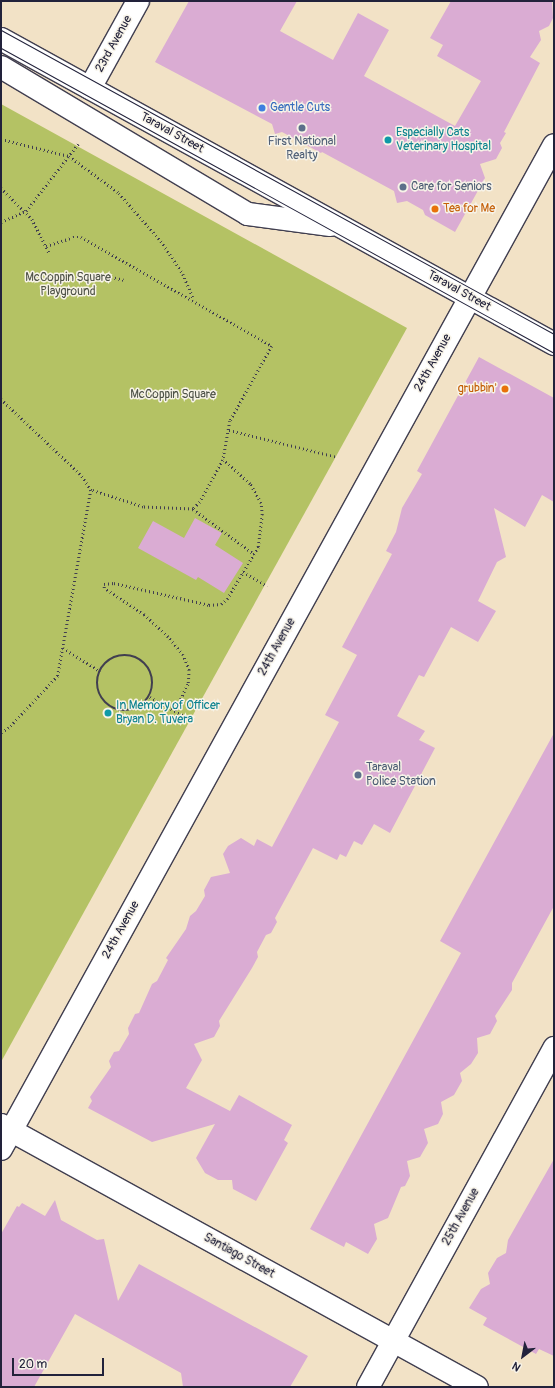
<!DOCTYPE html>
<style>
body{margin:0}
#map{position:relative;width:555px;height:1388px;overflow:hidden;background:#f2e2c6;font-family:Pangolin,sans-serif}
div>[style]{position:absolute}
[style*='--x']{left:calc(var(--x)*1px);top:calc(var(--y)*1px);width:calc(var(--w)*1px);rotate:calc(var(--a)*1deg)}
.green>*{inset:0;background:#b4c264}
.building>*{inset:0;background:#daacd3}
.path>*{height:2.5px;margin-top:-1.25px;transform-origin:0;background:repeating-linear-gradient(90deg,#413f50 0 1px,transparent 0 4px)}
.path>.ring{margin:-1.25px;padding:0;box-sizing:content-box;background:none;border:2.5px solid #413f50;border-radius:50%}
.roads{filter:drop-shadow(1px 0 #413f50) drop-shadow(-1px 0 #413f50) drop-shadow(0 1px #413f50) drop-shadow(0 -1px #413f50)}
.minor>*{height:22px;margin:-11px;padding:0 11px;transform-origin:11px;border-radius:11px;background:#fff}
.tram>*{height:1px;margin:-0.5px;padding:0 0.5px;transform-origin:0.5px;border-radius:0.5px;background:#22223b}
.dots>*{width:11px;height:11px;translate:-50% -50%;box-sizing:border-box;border:2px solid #f7f3e8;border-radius:50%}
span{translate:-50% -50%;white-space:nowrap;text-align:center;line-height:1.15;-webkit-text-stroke:3px #f7f3e8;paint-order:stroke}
.street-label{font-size:12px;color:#22223b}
.shop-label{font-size:12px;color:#366cbe}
.left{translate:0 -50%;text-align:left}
.culture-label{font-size:12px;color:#0d838f}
.service-label{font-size:12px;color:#4e5e75}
.food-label{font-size:12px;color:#c56008}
.right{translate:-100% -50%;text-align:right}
.park-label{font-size:12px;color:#4e5247}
.frame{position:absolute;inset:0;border:2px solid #22223b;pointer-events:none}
.north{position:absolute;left:503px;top:1336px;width:40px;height:40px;-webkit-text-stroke:3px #f7f3e8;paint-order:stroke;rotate:212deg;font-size:11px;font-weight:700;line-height:16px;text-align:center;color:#22223b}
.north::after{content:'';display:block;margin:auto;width:14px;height:18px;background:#22223b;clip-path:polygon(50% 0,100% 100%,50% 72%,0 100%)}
.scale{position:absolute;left:12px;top:1358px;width:92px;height:18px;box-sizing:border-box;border:2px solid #22223b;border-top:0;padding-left:5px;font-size:12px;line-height:14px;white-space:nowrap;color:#22223b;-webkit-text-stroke:3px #f7f3e8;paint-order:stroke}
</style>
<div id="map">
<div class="green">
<div style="clip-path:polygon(1px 104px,407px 328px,1px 1062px)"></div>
</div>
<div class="building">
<div style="clip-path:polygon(189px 1px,297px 1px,280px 31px,333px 60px,358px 13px,389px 30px,364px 76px,455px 126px,481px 81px,437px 56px,443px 45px,430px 38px,451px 1px,552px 1px,553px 18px,549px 26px,539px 31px,541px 40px,530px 57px,540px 63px,504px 132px,506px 133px,500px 143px,502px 148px,496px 159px,480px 164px,485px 178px,455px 232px,425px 215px,423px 210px,407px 201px,397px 203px,394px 191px,322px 152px,321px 153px,282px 132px,275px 134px,272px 124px,155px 62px)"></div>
<div style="clip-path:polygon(479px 357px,554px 398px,554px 502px,542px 495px,525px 527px,494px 508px,506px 557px,497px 562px,478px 601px,496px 611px,478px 642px,451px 627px,424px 677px,419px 675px,397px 716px,425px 731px,419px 740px,435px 748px,390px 833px,374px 824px,362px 845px,354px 841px,346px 857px,340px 854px,337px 860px,313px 848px,275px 918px,277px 922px,271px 933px,266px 935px,257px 952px,258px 957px,252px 968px,219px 1021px,220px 1026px,214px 1037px,194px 1044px,202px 1060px,186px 1088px,230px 1111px,239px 1095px,292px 1125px,284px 1140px,288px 1143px,256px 1201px,233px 1189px,232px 1180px,218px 1180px,205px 1173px,196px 1158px,215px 1124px,152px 1142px,88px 1108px,92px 1101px,90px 1097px,111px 1067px,109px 1061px,114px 1052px,119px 1051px,129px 1034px,128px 1028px,135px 1014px,139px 1013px,152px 984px,157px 981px,168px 960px,166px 958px,186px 929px,190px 916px,196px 911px,205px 896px,204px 890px,211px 877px,230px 873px,223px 854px,228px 846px,241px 838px,254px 846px,257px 839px,272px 847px,339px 722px,325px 715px,357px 655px,342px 647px,392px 554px,386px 551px,396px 532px,402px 508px,422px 474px,417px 471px)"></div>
<div style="clip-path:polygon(195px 518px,222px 533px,215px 545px,243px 563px,224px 593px,198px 577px,196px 580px,138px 548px,153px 521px,184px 538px)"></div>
<div style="clip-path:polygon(554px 733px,554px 906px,512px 983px,512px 990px,495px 1016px,497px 1021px,490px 1034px,477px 1038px,478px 1053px,471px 1064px,460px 1073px,462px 1081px,454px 1095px,441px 1102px,443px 1114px,438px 1124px,424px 1129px,428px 1143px,420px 1157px,407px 1161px,410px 1176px,405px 1186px,401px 1187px,388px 1218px,374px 1224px,377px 1239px,368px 1254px,346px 1242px,344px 1247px,310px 1229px,461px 953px,440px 941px)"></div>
<div style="clip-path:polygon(554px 1159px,554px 1356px,539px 1349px,536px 1354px,483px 1325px,487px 1318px,469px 1308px,481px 1289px,490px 1284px,488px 1273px,497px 1258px,506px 1253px,508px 1240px)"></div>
<div style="clip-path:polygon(55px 1200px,61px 1220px,97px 1240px,104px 1239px,118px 1301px,139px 1264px,308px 1356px,290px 1387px,183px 1387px,181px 1373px,75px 1314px,34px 1387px,1px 1387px,1px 1234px,17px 1206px,19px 1207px,22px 1203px,45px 1216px)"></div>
</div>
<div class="path">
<div style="--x:1;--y:139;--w:70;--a:14"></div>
<div style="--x:69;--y:156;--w:62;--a:36.5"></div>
<div style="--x:119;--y:193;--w:64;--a:48.8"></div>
<div style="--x:161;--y:241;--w:40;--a:56"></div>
<div style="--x:183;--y:274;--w:28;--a:67"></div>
<div style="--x:1;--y:188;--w:44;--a:45"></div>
<div style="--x:32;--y:219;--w:38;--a:63"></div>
<div style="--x:1;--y:222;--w:27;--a:-24"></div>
<div style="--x:26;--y:211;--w:85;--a:-52.2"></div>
<div style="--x:46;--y:246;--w:28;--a:-18"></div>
<div style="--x:73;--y:237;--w:8;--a:0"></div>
<div style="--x:81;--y:237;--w:220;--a:29.7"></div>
<div style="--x:272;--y:346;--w:86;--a:119.2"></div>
<div style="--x:230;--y:421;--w:40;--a:100"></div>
<div style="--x:223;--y:460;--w:48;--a:118.7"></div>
<div style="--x:200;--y:502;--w:10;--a:135"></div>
<div style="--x:193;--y:509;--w:50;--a:-177.7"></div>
<div style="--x:143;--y:507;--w:55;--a:-161.9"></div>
<div style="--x:107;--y:276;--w:17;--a:13"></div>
<div style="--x:1;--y:399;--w:112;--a:43.5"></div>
<div style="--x:82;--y:476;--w:17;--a:57"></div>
<div style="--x:91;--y:490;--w:189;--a:100.1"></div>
<div style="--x:58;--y:676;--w:71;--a:133.3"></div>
<div style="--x:9;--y:728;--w:9;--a:148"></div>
<div style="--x:229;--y:430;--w:111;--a:14"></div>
<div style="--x:193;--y:509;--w:76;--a:36.4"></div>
<div style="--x:243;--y:572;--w:28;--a:30"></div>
<div style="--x:63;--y:648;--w:44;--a:31.9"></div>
<div class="ring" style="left:97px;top:655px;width:53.5px;height:53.5px"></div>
<div style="--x:150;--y:697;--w:49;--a:29.2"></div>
<div style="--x:175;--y:710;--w:30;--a:-64"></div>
<div style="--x:188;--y:683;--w:13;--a:-86"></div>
<div style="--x:189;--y:670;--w:16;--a:-112"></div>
<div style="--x:183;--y:655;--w:23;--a:-130"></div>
<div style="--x:168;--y:637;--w:33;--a:-137"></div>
<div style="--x:144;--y:615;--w:48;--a:-146"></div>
<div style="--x:104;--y:588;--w:4;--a:-90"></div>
<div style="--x:104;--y:584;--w:10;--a:-6"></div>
<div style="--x:114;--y:583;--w:98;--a:13"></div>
<div style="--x:209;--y:605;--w:12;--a:-5"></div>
<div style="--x:221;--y:604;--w:8;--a:-40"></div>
<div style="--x:227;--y:599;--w:61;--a:-59.2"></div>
<div style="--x:258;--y:547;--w:32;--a:-83"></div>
<div style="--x:262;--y:515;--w:12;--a:-95"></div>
<div style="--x:261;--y:503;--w:22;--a:-120"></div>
<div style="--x:250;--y:484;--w:36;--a:-138"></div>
</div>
<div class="roads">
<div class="minor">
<div style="--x:1;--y:39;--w:632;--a:28.88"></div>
<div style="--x:1;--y:67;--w:287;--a:30.8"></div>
<div style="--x:248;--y:214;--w:83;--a:7.6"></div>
<div style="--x:90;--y:88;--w:99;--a:-61.1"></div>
<div style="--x:1;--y:1125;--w:543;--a:28.83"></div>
<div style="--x:1;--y:1149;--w:1146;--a:-61.15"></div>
<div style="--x:368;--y:1387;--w:387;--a:-61.2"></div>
</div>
</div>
<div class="tram">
<div style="--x:1;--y:30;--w:631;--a:28.8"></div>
<div style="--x:1;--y:48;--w:632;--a:28.88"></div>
</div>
<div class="dots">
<div style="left:262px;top:108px;background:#3f7fe0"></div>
<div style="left:302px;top:128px;background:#5c6f8a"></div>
<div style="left:388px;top:140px;background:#0f9aa8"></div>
<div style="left:403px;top:187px;background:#5c6f8a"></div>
<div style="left:435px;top:209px;background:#e8710a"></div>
<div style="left:505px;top:389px;background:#e8710a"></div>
<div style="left:108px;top:713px;background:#0f9aa8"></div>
<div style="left:358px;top:775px;background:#5c6f8a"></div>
</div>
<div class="street-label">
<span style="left:114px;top:44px;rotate:-61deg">23rd Avenue</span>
<span style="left:172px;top:133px;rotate:29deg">Taraval Street</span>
<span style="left:459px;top:291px;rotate:29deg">Taraval Street</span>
<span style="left:433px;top:363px;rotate:-61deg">24th Avenue</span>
<span style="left:277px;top:647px;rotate:-61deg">24th Avenue</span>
<span style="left:121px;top:930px;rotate:-61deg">24th Avenue</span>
<span style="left:461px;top:1217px;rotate:-61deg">25th Avenue</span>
<span style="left:239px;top:1256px;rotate:29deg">Santiago Street</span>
</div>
<div class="shop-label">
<span class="left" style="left:270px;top:108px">Gentle Cuts</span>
</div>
<div class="culture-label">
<span class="left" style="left:396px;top:140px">Especially Cats<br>Veterinary Hospital</span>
<span class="left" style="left:116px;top:713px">In Memory of Officer<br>Bryan D. Tuvera</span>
</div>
<div class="service-label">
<span style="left:302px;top:149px">First National<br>Realty</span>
<span class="left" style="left:411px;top:187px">Care for Seniors</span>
<span class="left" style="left:366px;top:775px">Taraval<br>Police Station</span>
</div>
<div class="food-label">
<span class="left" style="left:443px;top:209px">Tea for Me</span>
<span class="right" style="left:497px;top:389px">grubbin'</span>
</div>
<div class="park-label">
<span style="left:68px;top:285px">McCoppin Square<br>Playground</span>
<span style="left:173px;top:395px">McCoppin Square</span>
</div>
<div class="frame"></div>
<div class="north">N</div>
<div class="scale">20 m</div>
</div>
